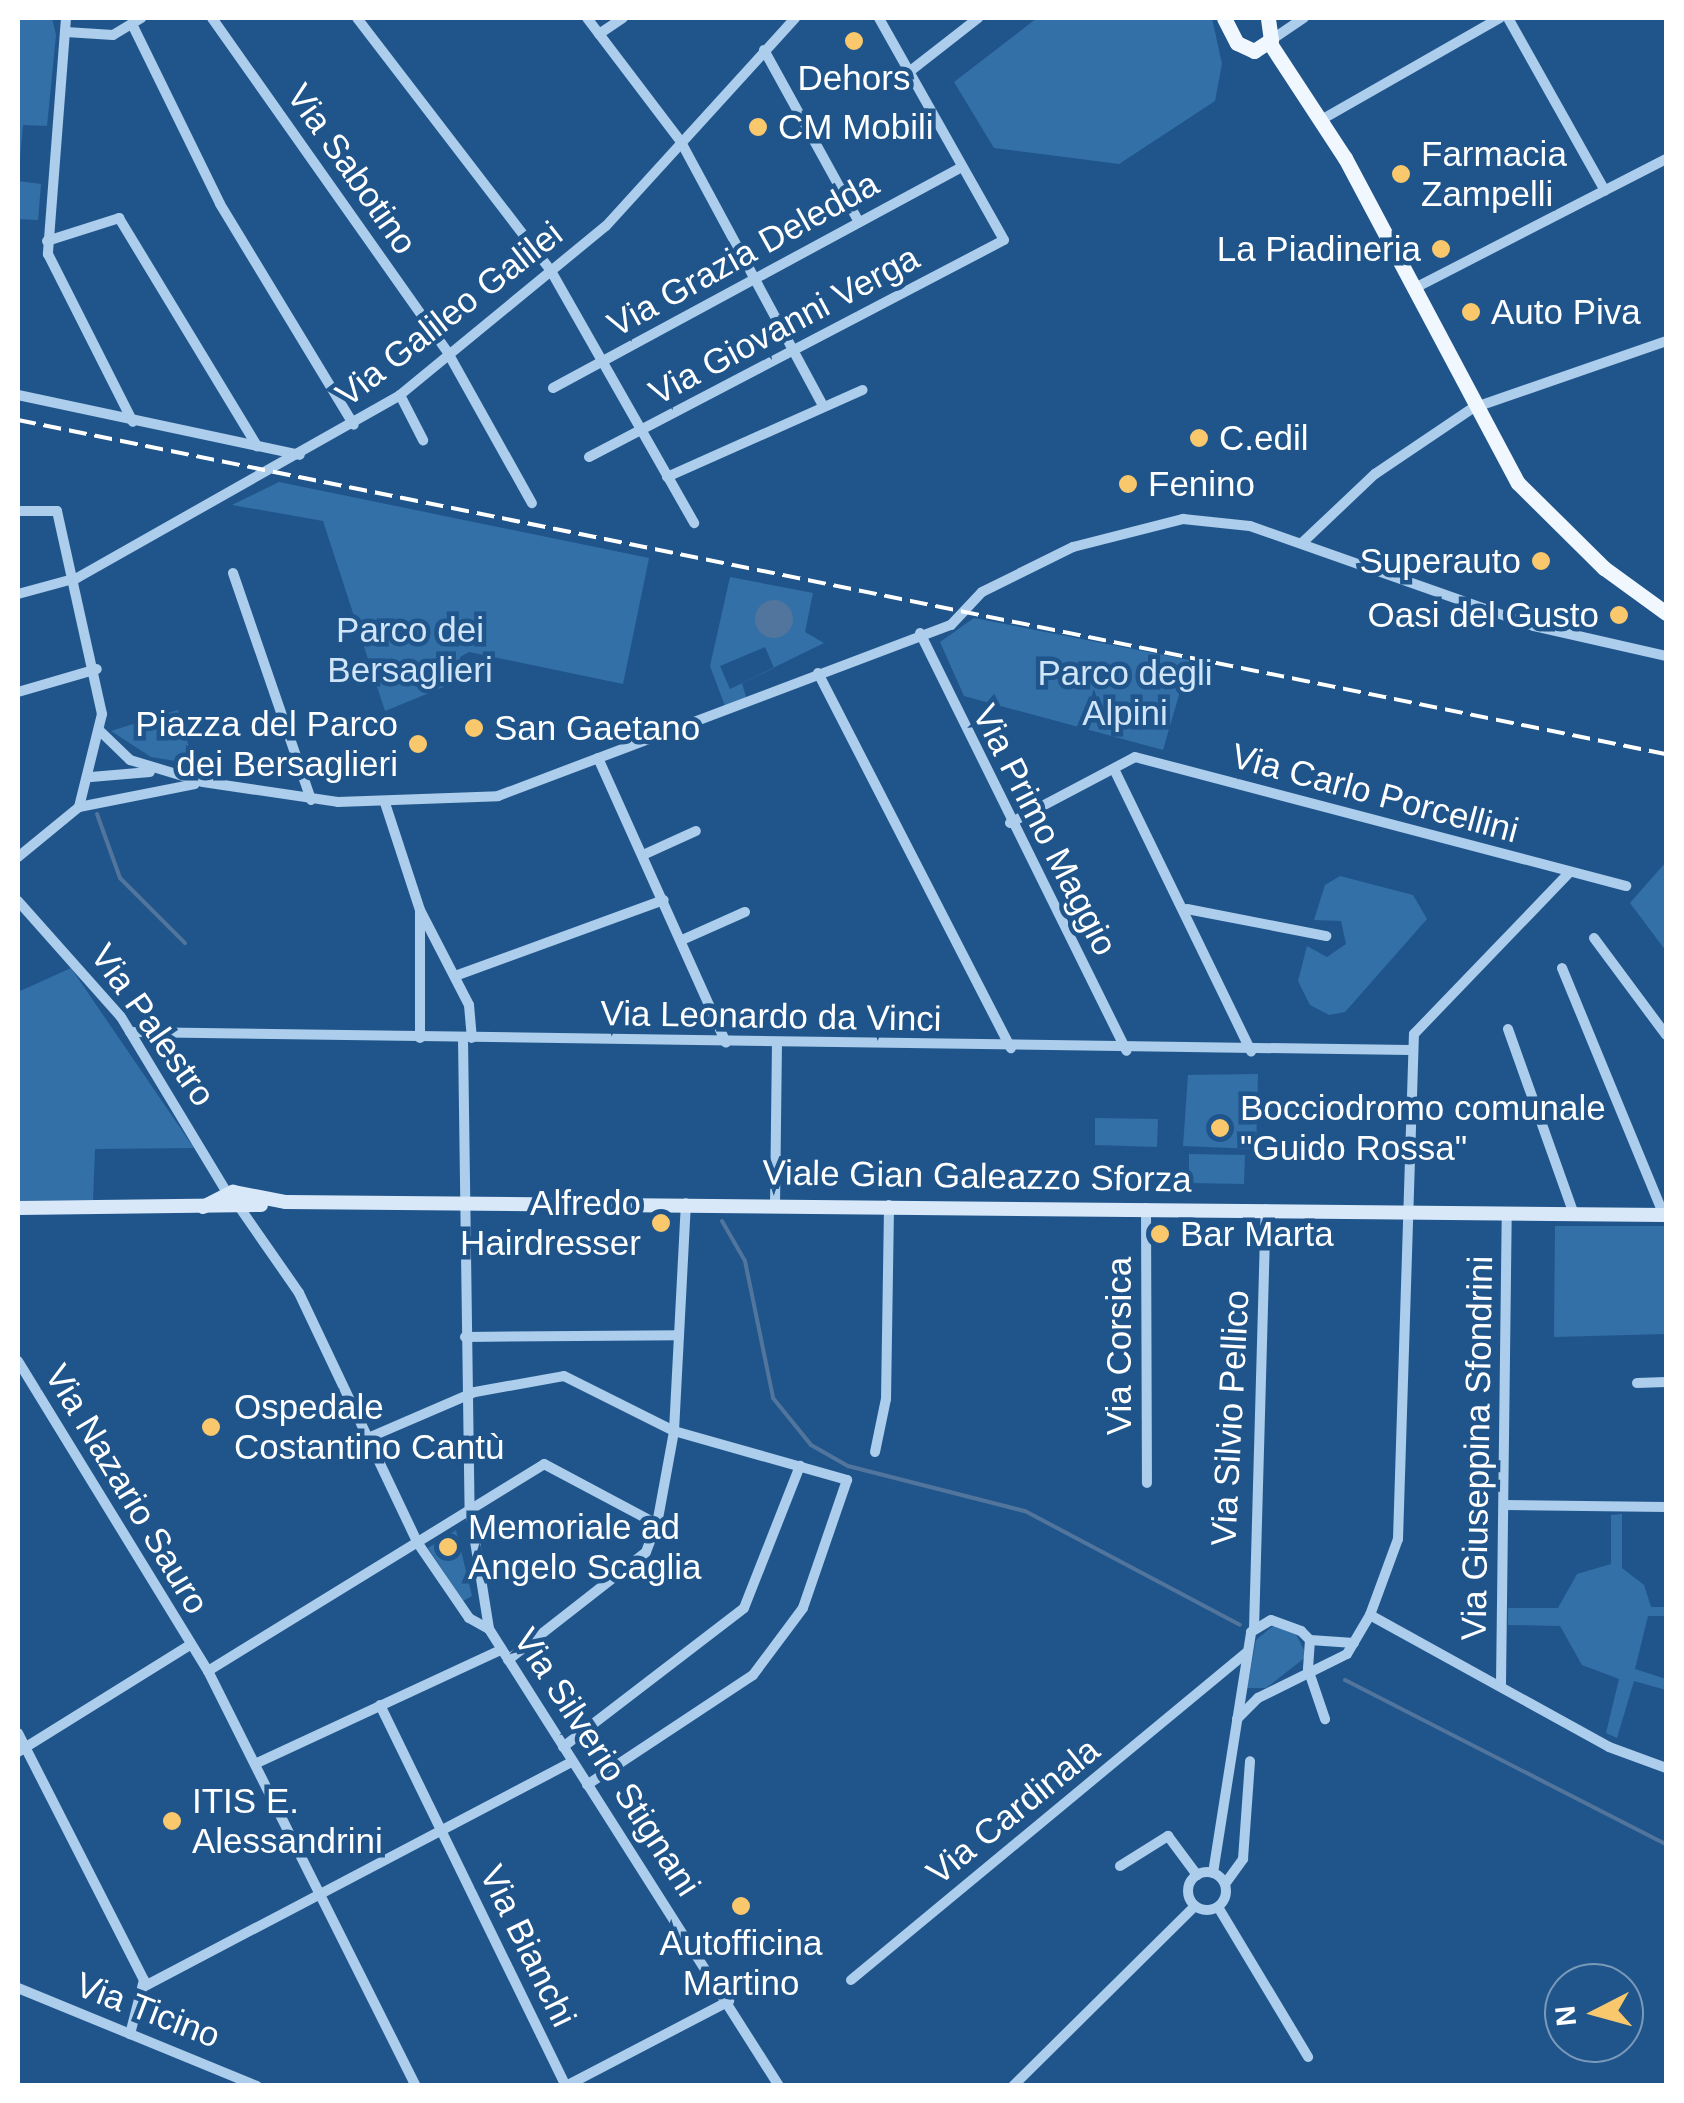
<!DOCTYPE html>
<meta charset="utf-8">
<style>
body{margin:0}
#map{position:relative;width:1684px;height:2103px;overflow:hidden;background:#20558b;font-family:Helvetica,sans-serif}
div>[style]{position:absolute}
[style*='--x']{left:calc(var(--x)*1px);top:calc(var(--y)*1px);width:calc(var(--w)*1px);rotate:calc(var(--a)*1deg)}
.green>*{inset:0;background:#3370a8}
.water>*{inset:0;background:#51759c}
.round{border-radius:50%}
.stream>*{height:4px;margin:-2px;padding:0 2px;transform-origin:2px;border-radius:2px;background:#51759c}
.street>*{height:10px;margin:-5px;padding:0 5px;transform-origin:5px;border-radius:5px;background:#accdeb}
.street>.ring{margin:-5px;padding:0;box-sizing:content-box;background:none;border:10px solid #accdeb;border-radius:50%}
.secondary>*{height:14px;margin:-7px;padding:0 7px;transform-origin:7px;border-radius:7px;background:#d8e8f9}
.primary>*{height:15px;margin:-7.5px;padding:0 7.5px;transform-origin:7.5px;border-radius:7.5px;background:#f1f7fe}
.rail>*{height:4px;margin-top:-2px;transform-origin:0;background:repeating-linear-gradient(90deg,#fff 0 18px,transparent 0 26px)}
.dots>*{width:28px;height:28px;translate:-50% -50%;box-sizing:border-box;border:5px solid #20558b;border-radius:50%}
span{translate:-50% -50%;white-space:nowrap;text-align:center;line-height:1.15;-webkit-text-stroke:9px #20558b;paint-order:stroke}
.poi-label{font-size:35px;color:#fff}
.left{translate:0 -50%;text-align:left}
.right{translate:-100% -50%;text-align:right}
.street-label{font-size:35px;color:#fff}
.park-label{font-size:35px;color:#d1e5f8}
.frame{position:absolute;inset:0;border:20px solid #fff;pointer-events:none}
.north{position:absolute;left:1544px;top:1963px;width:100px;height:100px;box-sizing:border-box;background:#20558b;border:2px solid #7999b9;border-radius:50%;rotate:264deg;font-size:28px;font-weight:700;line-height:40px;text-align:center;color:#fff}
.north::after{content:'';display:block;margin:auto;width:35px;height:45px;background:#f9c76c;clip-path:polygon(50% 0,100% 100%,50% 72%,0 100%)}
</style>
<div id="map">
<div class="green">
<div style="clip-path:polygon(18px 18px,52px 18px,56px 35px,47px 126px,23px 125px,18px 181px,41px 184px,38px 220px,18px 219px)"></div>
<div style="clip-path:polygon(1037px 18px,1212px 18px,1222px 64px,1215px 101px,1119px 164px,994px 148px,954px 82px)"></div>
<div style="clip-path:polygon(279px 482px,649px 558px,623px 684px,469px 652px,460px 657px,461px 680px,385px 711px,323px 521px,232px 505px)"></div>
<div style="clip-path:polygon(evenodd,730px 577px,813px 593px,805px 632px,824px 643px,742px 683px,746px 697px,725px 706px,710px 666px,730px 577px,765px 647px,774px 668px,730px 689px,720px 666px,765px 647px)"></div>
<div style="clip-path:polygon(974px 618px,1189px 660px,1163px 750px,964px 696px,940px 642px)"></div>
<div style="clip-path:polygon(178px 710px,194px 764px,151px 757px,111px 731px)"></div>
<div style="clip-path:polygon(1666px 862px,1666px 951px,1630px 903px)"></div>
<div style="clip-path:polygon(1340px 876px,1413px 895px,1427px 919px,1345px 1012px,1329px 1015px,1310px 1005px,1298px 981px,1307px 946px,1327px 957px,1346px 944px,1341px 921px,1314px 920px,1325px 885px)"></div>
<div style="clip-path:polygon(71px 968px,194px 1148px,95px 1149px,93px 1200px,18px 1201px,18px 992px)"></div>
<div style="clip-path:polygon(1258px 1074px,1256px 1149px,1183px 1146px,1188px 1075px)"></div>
<div style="clip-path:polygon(1095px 1118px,1158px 1119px,1157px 1147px,1095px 1145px)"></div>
<div style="clip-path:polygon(1189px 1154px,1245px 1155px,1244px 1184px,1189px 1183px)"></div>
<div style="clip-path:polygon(1555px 1226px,1666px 1226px,1666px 1334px,1554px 1337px)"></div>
<div style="clip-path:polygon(1622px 1514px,1622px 1568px,1644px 1585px,1651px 1607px,1666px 1607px,1666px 1616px,1648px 1616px,1635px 1669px,1666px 1679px,1666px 1690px,1634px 1681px,1617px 1738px,1606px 1733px,1619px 1679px,1582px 1665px,1560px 1626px,1508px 1625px,1508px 1608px,1558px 1608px,1577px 1574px,1611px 1564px,1611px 1515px)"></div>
<div style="clip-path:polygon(456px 1530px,472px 1596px,463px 1601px,428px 1548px)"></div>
<div style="clip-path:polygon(1273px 1626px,1296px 1634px,1307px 1656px,1266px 1688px,1247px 1688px,1256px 1640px)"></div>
</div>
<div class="water">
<div class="round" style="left:755px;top:600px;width:38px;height:38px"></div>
</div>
<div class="stream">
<div style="--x:97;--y:814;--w:68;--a:70.2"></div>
<div style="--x:120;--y:878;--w:92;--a:45"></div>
<div style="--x:722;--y:1221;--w:46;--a:60.1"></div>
<div style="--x:745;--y:1261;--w:140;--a:78.4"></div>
<div style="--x:773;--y:1398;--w:60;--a:51"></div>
<div style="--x:811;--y:1445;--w:43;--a:29.6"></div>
<div style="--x:848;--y:1466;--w:183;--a:14.3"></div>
<div style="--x:1025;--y:1511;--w:243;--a:27.9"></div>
<div style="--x:1345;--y:1680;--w:360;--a:27.1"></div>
</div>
<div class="street">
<div style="--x:66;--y:18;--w:237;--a:94.4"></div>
<div style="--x:48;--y:254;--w:188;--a:63.2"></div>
<div style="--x:212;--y:18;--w:410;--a:54.8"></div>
<div style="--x:448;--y:353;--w:172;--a:60.8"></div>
<div style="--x:357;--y:18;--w:319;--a:52.5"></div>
<div style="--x:551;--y:271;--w:290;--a:60.4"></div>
<div style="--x:587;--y:18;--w:156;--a:52.8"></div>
<div style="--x:681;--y:142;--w:300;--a:61.7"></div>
<div style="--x:1508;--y:18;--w:198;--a:60.7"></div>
<div style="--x:132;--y:24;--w:200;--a:63.9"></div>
<div style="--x:220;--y:204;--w:258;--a:58.8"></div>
<div style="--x:66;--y:32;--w:47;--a:3.7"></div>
<div style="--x:113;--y:35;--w:33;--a:-31"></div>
<div style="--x:599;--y:34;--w:29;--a:-34"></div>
<div style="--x:1271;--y:40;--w:40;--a:-34"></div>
<div style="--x:764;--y:50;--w:194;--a:61.1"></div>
<div style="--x:909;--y:72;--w:88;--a:-38"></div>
<div style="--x:1321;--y:120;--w:206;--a:-29.7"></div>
<div style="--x:47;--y:241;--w:76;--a:-17.7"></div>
<div style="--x:119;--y:218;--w:267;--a:58.8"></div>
<div style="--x:1413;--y:289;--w:284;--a:-27.2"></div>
<div style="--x:553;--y:388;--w:464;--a:-28.4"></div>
<div style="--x:18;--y:395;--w:288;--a:12"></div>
<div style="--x:400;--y:395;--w:51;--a:62.9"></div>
<div style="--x:589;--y:457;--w:468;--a:-27.6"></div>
<div style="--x:1004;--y:240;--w:255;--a:-119.4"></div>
<div style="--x:667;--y:477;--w:214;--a:-24"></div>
<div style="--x:18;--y:511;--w:39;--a:0"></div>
<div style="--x:57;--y:511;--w:208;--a:77.5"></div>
<div style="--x:102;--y:714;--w:96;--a:103.9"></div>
<div style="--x:79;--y:807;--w:79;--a:140.7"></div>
<div style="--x:1303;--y:542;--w:99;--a:-43.4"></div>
<div style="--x:1375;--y:474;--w:118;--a:-34"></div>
<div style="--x:1473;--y:408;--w:204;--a:-19.1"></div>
<div style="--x:233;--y:573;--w:240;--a:71"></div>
<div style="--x:18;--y:594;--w:61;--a:-15.2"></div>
<div style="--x:77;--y:578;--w:371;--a:-29.5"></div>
<div style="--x:400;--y:395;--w:266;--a:-39.4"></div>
<div style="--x:606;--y:226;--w:281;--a:-47.7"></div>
<div style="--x:920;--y:633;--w:466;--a:63.7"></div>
<div style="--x:818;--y:673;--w:422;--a:62.8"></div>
<div style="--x:18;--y:692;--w:82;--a:-16.2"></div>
<div style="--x:100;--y:731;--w:42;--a:44"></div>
<div style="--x:130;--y:760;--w:76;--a:16.8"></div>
<div style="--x:203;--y:782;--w:136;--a:8.4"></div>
<div style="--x:338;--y:802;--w:160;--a:-2.1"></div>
<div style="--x:498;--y:796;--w:484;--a:-20.7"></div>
<div style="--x:951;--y:625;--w:45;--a:-46.8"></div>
<div style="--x:982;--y:592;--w:102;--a:-26.3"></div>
<div style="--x:1073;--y:547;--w:114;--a:-14.3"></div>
<div style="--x:1183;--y:519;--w:67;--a:6"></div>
<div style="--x:1250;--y:526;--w:301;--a:19.4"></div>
<div style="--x:1534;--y:626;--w:135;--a:12.8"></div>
<div style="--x:598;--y:758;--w:312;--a:65.8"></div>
<div style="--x:1114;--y:769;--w:314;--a:64.1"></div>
<div style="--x:91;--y:777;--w:59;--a:-4.8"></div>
<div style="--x:385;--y:803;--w:113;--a:71.9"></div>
<div style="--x:420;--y:910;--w:107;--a:62.7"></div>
<div style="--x:469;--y:1005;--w:33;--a:85"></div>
<div style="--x:79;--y:807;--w:118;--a:-11.2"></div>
<div style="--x:1010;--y:823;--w:141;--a:-27.8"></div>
<div style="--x:1135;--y:757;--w:508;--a:14.72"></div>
<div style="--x:643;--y:855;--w:58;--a:-24.4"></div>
<div style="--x:18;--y:901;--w:155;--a:48.4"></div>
<div style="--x:121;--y:1017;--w:205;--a:58.9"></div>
<div style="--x:1187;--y:909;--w:142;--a:11"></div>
<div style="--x:1594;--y:938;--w:121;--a:53.4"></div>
<div style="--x:682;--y:940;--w:69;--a:-24"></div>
<div style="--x:1562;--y:968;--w:267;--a:67.6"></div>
<div style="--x:455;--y:976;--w:222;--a:-20"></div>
<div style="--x:1508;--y:1029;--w:196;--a:70.4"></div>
<div style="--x:130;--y:1032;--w:1280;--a:0.81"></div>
<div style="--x:420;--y:1038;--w:127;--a:-90"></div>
<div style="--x:463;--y:1038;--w:472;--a:89.2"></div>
<div style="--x:470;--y:1510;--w:121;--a:80.9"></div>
<div style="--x:489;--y:1629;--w:541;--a:57.6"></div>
<div style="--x:775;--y:1205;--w:161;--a:-89.3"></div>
<div style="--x:240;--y:1208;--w:103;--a:55.2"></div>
<div style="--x:299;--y:1293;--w:276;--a:64.6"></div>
<div style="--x:417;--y:1542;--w:92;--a:55.6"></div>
<div style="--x:469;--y:1618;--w:23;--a:29"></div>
<div style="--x:1146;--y:1208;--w:275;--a:89.8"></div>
<div style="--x:465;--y:1337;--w:214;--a:-0.5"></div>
<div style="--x:18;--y:1361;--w:364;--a:58.5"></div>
<div style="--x:208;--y:1671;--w:464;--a:63.4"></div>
<div style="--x:1637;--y:1383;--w:29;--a:-2"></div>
<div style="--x:368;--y:1438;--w:116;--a:-23.3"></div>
<div style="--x:475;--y:1392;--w:90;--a:-10.2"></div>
<div style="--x:564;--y:1376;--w:123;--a:26.6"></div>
<div style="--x:674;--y:1431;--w:180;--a:15.8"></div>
<div style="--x:847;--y:1480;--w:135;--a:109"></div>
<div style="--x:803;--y:1608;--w:84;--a:126.7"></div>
<div style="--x:753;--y:1675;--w:199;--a:146.5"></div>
<div style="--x:875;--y:1452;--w:54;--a:-78.3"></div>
<div style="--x:886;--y:1399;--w:194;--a:-89.1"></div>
<div style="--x:1504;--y:1505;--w:162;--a:0.7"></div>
<div style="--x:1370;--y:1615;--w:273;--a:28.9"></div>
<div style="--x:1609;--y:1747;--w:61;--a:20.2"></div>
<div style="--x:1254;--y:1629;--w:420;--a:-88.4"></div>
<div style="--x:1310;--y:1640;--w:44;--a:3.9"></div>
<div style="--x:508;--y:1660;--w:175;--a:-38"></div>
<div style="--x:646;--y:1552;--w:30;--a:-69"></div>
<div style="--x:657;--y:1524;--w:95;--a:-79.6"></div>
<div style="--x:674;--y:1431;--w:228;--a:-87"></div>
<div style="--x:1308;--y:1669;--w:53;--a:71.2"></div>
<div style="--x:208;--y:1671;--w:395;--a:-31.6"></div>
<div style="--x:544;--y:1464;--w:128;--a:28"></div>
<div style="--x:1501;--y:1684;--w:470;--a:-89.3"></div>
<div style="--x:380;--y:1705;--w:424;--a:64"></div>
<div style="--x:1237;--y:1719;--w:30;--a:-45"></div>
<div style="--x:1258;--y:1698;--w:99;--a:-26.3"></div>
<div style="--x:1347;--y:1654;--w:45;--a:-59.5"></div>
<div style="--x:1370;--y:1615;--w:81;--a:-69.8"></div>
<div style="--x:1398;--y:1539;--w:505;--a:-88.19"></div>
<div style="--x:1414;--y:1034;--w:223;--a:-46.1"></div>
<div style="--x:18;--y:1733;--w:277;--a:63"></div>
<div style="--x:144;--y:1980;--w:56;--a:104.5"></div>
<div style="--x:563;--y:1747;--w:228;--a:-37.5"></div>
<div style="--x:744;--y:1608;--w:153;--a:-68.5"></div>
<div style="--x:18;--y:1752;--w:203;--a:-31.9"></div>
<div style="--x:257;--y:1763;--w:268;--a:-24.9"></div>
<div style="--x:1120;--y:1866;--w:57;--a:-32"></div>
<div style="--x:1168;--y:1836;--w:49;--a:53.4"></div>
<div class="ring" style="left:1188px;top:1872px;width:28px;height:28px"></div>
<div style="--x:1213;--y:1873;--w:244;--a:-81"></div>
<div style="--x:1251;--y:1632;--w:23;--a:-31"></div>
<div style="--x:1271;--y:1620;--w:32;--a:20"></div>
<div style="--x:1301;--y:1631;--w:13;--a:45"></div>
<div style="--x:1310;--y:1640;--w:29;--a:94"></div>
<div style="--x:1225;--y:1884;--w:31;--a:-54"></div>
<div style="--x:1243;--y:1859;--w:98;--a:-85.9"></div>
<div style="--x:1218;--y:1907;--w:175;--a:59"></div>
<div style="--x:851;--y:1980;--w:513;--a:-39.62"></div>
<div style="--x:145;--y:1986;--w:482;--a:-27.7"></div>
<div style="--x:18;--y:1988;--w:258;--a:22.3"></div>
<div style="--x:566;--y:2086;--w:184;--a:-27.5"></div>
<div style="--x:1013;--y:2086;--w:256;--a:-44.7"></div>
</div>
<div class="secondary">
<div style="--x:203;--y:1207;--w:34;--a:-27"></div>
<div style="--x:233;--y:1192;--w:54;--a:10.7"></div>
<div style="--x:286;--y:1202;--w:1380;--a:0.54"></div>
<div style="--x:18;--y:1208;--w:243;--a:-0.7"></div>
</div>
<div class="primary">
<div style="--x:1224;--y:18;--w:28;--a:63"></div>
<div style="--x:1237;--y:43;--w:19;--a:25"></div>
<div style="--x:1254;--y:51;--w:20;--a:-33"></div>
<div style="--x:1271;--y:40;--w:22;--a:-98"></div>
<div style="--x:1269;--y:42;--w:139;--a:56.8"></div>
<div style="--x:1345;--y:158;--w:368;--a:62"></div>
<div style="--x:1518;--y:483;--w:121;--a:44.7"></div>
<div style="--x:1604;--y:568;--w:77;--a:36"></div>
</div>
<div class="rail">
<div style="--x:18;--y:420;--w:1682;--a:11.46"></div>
</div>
<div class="dots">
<div style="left:854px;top:41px;background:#f9c76c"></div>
<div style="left:758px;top:127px;background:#f9c76c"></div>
<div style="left:1401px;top:174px;background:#f9c76c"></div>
<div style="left:1441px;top:249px;background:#f9c76c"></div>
<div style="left:1471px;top:312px;background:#f9c76c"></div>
<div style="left:1199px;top:438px;background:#f9c76c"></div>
<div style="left:1128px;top:484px;background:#f9c76c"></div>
<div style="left:1541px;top:561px;background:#f9c76c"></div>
<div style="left:1619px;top:615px;background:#f9c76c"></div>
<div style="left:474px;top:728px;background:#f9c76c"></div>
<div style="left:418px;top:744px;background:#f9c76c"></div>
<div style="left:1220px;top:1128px;background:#f9c76c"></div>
<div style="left:661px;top:1223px;background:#f9c76c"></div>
<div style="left:1160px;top:1234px;background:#f9c76c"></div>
<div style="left:211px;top:1427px;background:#f9c76c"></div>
<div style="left:448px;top:1547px;background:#f9c76c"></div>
<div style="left:172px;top:1821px;background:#f9c76c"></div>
<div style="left:741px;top:1906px;background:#f9c76c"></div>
</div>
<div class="poi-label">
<span style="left:854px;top:78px">Dehors</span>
<span class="left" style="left:778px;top:127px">CM Mobili</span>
<span class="left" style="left:1421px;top:174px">Farmacia<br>Zampelli</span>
<span class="right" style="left:1421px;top:249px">La Piadineria</span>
<span class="left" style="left:1491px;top:312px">Auto Piva</span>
<span class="left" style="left:1219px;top:438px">C.edil</span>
<span class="left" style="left:1148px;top:484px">Fenino</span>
<span class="right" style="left:1521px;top:561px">Superauto</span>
<span class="right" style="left:1599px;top:615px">Oasi del Gusto</span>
<span class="right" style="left:398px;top:744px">Piazza del Parco<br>dei Bersaglieri</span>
<span class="left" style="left:494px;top:728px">San Gaetano</span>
<span class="left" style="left:1240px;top:1128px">Bocciodromo comunale<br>"Guido Rossa"</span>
<span class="right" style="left:641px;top:1223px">Alfredo<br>Hairdresser</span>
<span class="left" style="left:1180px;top:1234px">Bar Marta</span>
<span class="left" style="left:234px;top:1427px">Ospedale<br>Costantino Cantù</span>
<span class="left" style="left:468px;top:1547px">Memoriale ad<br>Angelo Scaglia</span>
<span class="left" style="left:192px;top:1821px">ITIS E.<br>Alessandrini</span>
<span style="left:741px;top:1963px">Autofficina<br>Martino</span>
</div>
<div class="street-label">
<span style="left:352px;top:169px;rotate:55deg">Via Sabotino</span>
<span style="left:743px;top:254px;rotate:-29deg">Via Grazia Deledda</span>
<span style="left:449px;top:314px;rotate:-38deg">Via Galileo Galilei</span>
<span style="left:784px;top:325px;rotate:-28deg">Via Giovanni Verga</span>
<span style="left:1375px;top:793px;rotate:15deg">Via Carlo Porcellini</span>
<span style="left:1045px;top:830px;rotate:63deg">Via Primo Maggio</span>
<span style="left:771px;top:1016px;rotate:1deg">Via Leonardo da Vinci</span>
<span style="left:153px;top:1025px;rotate:55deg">Via Palestro</span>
<span style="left:977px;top:1176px;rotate:1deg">Viale Gian Galeazzo Sforza</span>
<span style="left:1119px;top:1346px;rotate:-90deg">Via Corsica</span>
<span style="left:1230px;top:1418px;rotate:-87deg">Via Silvio Pellico</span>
<span style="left:1477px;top:1448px;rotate:-89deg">Via Giuseppina Sfondrini</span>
<span style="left:127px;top:1489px;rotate:59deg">Via Nazario Sauro</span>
<span style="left:607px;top:1762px;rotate:57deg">Via Silverio Stignani</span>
<span style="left:1013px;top:1811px;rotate:-39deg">Via Cardinala</span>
<span style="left:528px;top:1946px;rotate:64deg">Via Bianchi</span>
<span style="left:148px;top:2010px;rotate:21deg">Via Ticino</span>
</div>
<div class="park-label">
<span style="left:410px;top:650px">Parco dei<br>Bersaglieri</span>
<span style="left:1125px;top:693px">Parco degli<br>Alpini</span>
</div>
<div class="frame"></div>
<div class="north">N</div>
</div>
